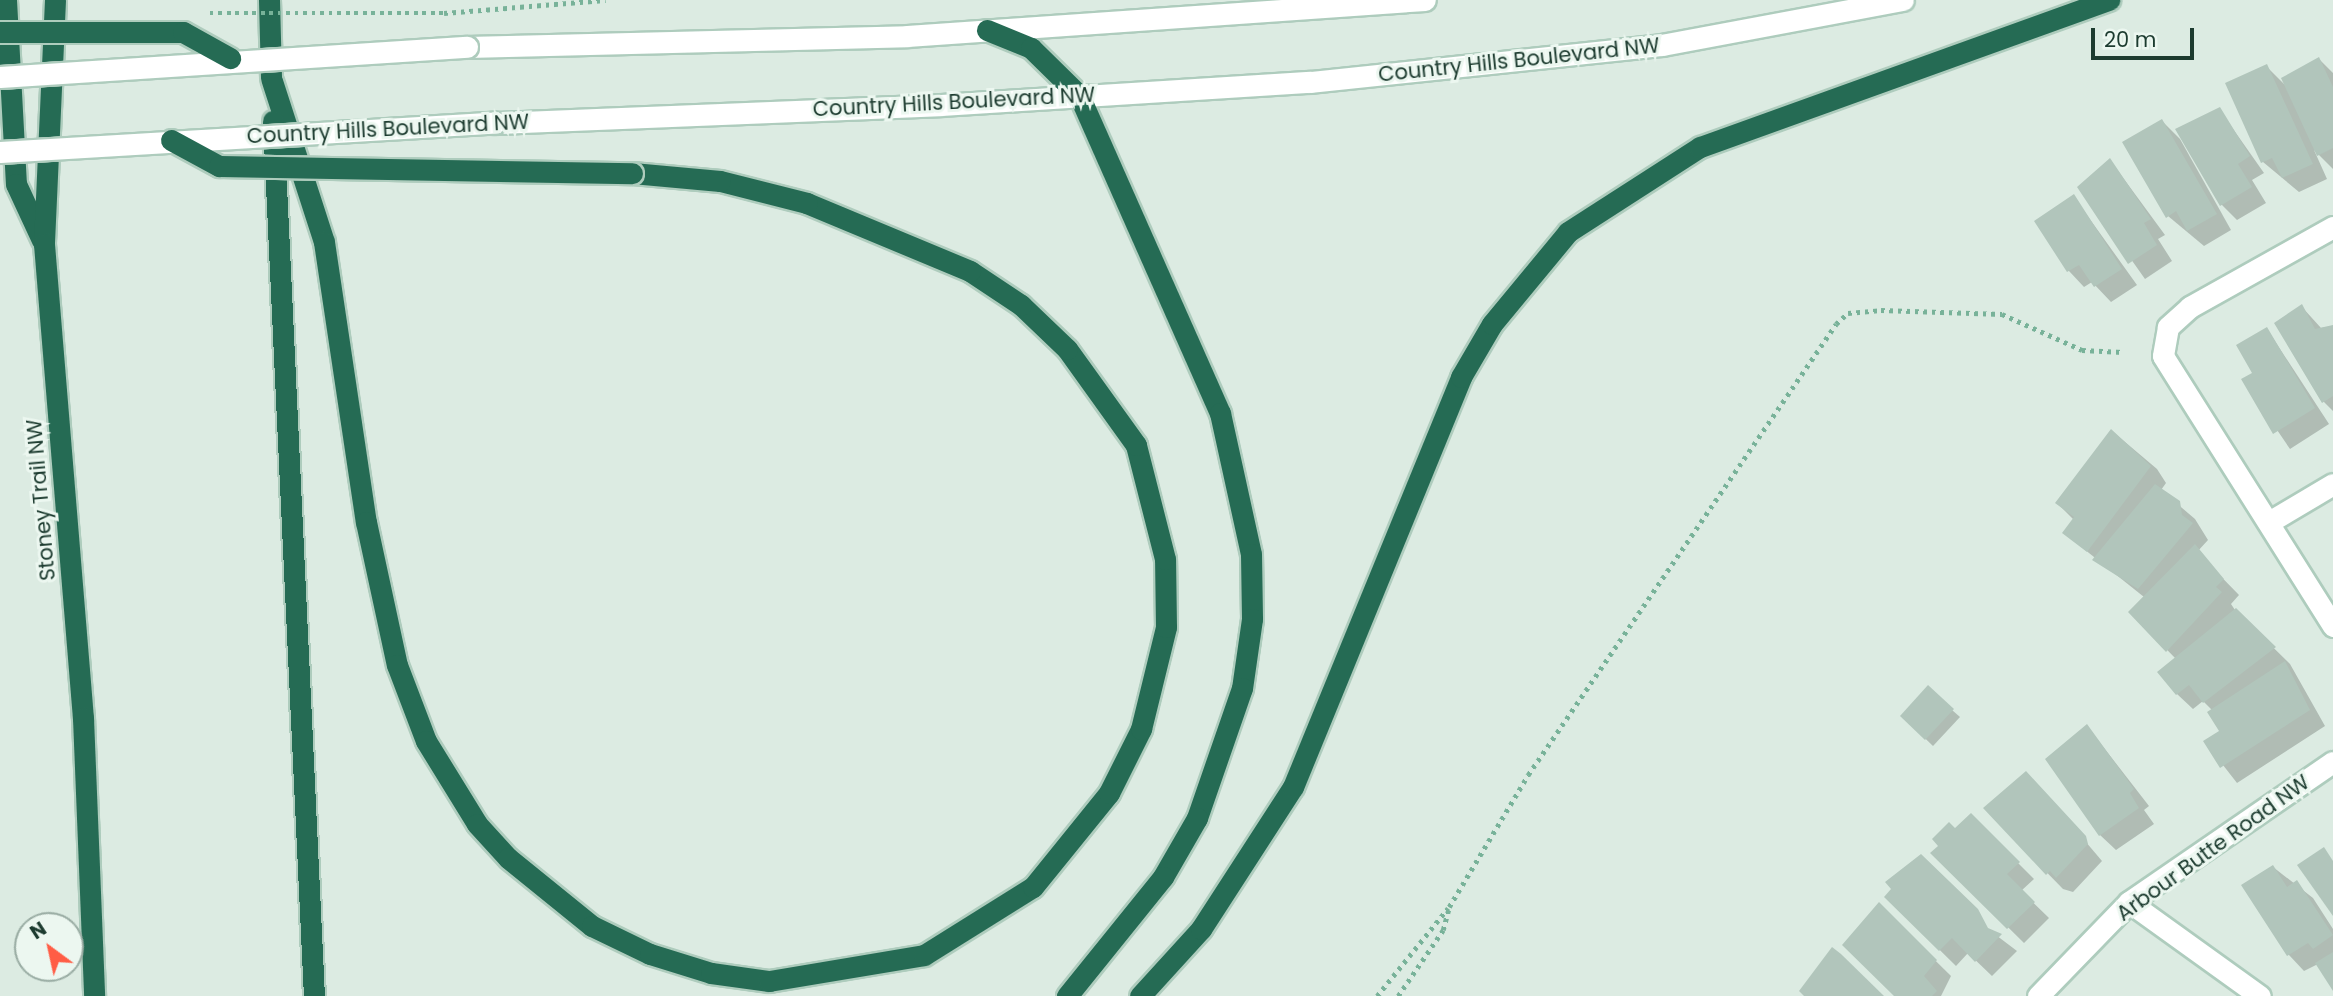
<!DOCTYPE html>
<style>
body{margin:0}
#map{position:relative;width:2333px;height:996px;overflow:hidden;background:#dcebe2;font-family:Poppins,sans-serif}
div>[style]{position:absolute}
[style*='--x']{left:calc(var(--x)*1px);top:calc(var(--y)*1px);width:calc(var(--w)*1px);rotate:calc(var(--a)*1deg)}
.shadow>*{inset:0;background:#0003}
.building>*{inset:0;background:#b1c5bb}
.path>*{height:4.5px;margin-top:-2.25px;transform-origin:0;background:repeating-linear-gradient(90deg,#78b299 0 3.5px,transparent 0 8.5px)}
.roads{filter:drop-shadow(2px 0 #aeccbd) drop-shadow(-2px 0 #aeccbd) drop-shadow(0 2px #aeccbd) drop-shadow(0 -2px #aeccbd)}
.lane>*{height:21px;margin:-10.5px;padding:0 10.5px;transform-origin:10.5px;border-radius:10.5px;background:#fff}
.street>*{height:21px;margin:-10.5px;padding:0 10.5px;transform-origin:10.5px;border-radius:10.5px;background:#fff}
.secondary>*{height:21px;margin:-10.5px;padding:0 10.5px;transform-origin:10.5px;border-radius:10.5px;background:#fff}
.highway>*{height:21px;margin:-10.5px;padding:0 10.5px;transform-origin:10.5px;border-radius:10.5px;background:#256b54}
.path-bridge>*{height:4.5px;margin-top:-2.25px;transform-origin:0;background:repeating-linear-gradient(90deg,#78b299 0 3.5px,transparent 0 8.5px)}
.bridges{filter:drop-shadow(2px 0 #aeccbd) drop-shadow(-2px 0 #aeccbd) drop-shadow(0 2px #aeccbd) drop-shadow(0 -2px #aeccbd)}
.secondary-bridge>*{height:21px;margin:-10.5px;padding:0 10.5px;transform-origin:10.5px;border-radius:10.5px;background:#fff}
.highway-bridge>*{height:21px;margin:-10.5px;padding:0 10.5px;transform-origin:10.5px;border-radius:10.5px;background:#256b54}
span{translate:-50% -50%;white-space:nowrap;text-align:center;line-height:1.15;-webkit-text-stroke:6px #ecf7f0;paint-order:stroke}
.street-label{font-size:21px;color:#1c3b2f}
.north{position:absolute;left:14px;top:912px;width:70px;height:70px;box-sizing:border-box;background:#ecf7f0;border:2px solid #99aca3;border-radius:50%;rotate:327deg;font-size:19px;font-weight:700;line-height:28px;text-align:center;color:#1c3b2f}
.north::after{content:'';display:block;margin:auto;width:24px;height:32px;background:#ff5d45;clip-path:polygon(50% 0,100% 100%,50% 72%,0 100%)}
.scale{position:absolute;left:2091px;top:28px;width:103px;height:32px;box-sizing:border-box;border:4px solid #1c3b2f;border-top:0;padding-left:9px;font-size:21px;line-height:24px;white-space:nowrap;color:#1c3b2f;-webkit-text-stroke:5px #ecf7f0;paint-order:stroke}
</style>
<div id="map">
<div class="shadow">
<div style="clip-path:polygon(2319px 59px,2333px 73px,2333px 169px,2314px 150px,2327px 179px,2299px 192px,2263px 162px,2266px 66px,2287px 87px)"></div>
<div style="clip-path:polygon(2219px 109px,2264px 173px,2252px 180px,2266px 203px,2237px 220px,2222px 205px)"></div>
<div style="clip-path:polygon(2162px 121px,2180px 139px,2231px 230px,2204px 246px,2168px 216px)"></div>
<div style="clip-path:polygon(2110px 160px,2165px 235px,2158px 239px,2172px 261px,2145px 279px,2080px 187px)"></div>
<div style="clip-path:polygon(2074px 197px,2137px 285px,2111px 302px,2092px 282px,2084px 287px,2069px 271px,2036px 222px)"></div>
<div style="clip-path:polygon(2302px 307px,2321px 328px,2333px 326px,2333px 411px,2324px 402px)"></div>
<div style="clip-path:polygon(2267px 329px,2329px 424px,2290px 449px,2243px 380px,2255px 373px)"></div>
<div style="clip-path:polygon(2112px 431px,2157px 469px,2166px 483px,2161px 490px,2195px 519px,2208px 540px,2197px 552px,2239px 595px,2231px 604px,2235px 610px,2290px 664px,2325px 726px,2237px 783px,2205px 742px,2221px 731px,2212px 710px,2203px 701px,2193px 709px,2177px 694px,2176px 659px,2130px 612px,2144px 597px,2064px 533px,2074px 520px,2057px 503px)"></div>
<div style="clip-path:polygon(1952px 710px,1960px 717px,1933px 746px,1902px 716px)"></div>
<div style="clip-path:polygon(2087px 726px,2149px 806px,2144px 810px,2154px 824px,2116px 850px,2100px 835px)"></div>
<div style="clip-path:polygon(2041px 789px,2102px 861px,2073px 892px,2063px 889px,1985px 809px)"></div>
<div style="clip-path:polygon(1971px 816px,2034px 879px,2021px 891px,2049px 918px,2024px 943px,1933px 853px)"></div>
<div style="clip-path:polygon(2273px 867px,2313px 898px,2333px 929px,2333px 987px,2318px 964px,2304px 971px,2289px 955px,2243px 886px)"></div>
<div style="clip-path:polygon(1886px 897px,1988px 929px,2017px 951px,1992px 976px,1968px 953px,1956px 966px)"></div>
<div style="clip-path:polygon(1879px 905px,1951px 976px,1941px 996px,1896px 996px)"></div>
</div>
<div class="building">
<div style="clip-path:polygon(2319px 57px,2333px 87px,2333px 148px,2317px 156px,2281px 78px)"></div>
<div style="clip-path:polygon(2267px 64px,2313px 164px,2282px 178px,2272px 158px,2261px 163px,2225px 83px)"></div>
<div style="clip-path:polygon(2220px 107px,2250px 156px,2238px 164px,2252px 187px,2220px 206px,2175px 129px)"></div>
<div style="clip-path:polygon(2162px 119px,2217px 214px,2187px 231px,2176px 211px,2166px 218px,2122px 142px)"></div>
<div style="clip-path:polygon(2110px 158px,2151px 219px,2144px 223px,2157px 245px,2128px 264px,2077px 187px)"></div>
<div style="clip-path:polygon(2074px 194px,2122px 269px,2094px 287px,2079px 265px,2067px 272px,2034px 221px)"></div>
<div style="clip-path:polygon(2302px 304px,2315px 329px,2333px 325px,2333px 396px,2322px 403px,2274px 323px)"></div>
<div style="clip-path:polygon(2267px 327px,2315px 408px,2273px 434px,2241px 379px,2252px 373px,2236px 345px)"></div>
<div style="clip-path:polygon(2111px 429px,2151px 466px,2087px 552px,2062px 533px,2074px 517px,2055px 503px)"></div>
<div style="clip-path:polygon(2155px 484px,2180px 501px,2182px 515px,2193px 523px,2138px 589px,2092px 560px)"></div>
<div style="clip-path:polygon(2195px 544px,2224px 579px,2216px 587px,2222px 592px,2166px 652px,2128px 612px)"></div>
<div style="clip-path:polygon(2236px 608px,2276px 647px,2203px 703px,2189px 685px,2176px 695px,2157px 672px)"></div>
<div style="clip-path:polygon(2285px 661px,2310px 710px,2220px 768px,2203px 741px,2219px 731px,2207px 712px)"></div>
<div style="clip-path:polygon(1928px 685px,1954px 709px,1925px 740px,1900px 716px)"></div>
<div style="clip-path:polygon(2087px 724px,2134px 789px,2130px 793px,2139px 808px,2099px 836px,2045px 759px)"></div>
<div style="clip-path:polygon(2026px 771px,2086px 836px,2088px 844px,2056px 878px,2050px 871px,2046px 875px,1983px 808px)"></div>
<div style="clip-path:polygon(1971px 813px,2020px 862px,2007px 874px,2035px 902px,2007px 929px,1930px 853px,1938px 846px,1932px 839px,1949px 822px,1955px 828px)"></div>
<div style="clip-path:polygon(2324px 847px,2333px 861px,2333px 916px,2297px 865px)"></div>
<div style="clip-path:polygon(1921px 854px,1978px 909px,1988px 928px,2002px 934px,1975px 962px,1952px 938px,1939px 951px,1884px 897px,1891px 889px,1885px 882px)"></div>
<div style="clip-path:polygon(2273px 865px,2287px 887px,2297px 880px,2333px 935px,2313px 949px,2308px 943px,2287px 956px,2241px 885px)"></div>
<div style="clip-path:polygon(1879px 902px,1937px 960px,1924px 976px,1937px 991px,1932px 996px,1894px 996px,1842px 945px)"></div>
<div style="clip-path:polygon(1832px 947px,1841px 954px,1884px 996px,1804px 996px,1799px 991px)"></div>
<div style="clip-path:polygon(2333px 952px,2333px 991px,2315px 963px)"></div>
</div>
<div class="path">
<div style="--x:444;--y:13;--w:162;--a:-4.6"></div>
<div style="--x:1377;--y:996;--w:113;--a:-51.1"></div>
<div style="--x:1398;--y:996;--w:80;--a:-55.7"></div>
<div style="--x:1443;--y:930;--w:24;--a:-75"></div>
<div style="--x:1449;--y:907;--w:154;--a:-59.1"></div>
<div style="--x:1528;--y:775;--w:546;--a:-55.67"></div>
<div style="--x:1836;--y:324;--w:16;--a:-43"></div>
<div style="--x:1848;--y:313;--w:33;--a:-5"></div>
<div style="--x:1881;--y:310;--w:121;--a:1.9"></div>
<div style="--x:2002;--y:314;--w:88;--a:24.2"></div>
<div style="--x:2082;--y:350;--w:41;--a:2.8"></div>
</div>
<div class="roads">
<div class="lane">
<div style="--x:2269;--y:522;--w:74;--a:-30.7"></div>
<div style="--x:2129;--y:902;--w:161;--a:35.7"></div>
</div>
<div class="street">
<div style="--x:2333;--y:227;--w:164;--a:150.8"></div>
<div style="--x:2190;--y:307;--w:30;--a:138"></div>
<div style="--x:2168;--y:327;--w:29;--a:100"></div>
<div style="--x:2163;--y:356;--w:319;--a:57.8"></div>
<div style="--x:2038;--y:996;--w:131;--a:-45.9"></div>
<div style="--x:2129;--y:902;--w:247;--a:-34.5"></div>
</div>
<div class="secondary">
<div style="--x:467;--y:47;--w:440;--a:-1.4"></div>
<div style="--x:907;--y:36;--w:519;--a:-3.98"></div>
<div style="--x:495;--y:123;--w:446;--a:-2.3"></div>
<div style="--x:941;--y:105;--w:370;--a:-3.6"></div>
<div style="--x:1310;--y:82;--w:354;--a:-6"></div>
<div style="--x:1662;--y:45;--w:245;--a:-10.6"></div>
</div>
<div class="highway">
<div style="--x:6;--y:0;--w:184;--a:86.9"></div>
<div style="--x:16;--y:184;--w:62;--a:65.1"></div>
<div style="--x:55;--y:0;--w:244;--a:92.6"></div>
<div style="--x:44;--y:244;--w:476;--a:85.3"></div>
<div style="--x:83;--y:718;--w:278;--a:87.7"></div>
<div style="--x:269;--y:0;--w:78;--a:88.5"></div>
<div style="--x:987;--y:30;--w:48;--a:22.2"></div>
<div style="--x:1031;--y:48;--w:67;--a:44.4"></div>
<div style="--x:1079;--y:95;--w:348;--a:66.1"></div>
<div style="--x:1220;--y:413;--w:144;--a:77.6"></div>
<div style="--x:1251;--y:554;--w:65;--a:89.1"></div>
<div style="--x:1252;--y:619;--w:70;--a:98.2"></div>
<div style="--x:1242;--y:688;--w:138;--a:109.1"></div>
<div style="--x:1197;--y:818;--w:68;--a:120"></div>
<div style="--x:1163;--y:877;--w:153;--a:128.9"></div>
<div style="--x:272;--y:81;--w:169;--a:72.1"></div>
<div style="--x:324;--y:242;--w:283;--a:81.5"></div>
<div style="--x:366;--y:522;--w:146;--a:77.8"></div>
<div style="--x:397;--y:665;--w:81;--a:69.1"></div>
<div style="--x:426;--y:741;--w:97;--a:58.4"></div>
<div style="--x:477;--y:824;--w:46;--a:47.6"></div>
<div style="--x:508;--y:858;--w:108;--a:39"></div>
<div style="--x:592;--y:926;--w:64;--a:25.8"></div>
<div style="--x:650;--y:954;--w:64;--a:17.3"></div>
<div style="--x:711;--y:973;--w:59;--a:7.9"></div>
<div style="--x:769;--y:981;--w:157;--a:-9.5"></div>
<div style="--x:924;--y:955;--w:128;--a:-32"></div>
<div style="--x:1033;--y:887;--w:121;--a:-51"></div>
<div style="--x:1109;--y:793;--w:72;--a:-63.4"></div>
<div style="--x:1141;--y:729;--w:105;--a:-76.2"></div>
<div style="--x:1166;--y:627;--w:68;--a:-90.8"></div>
<div style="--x:1165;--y:559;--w:118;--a:-104.3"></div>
<div style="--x:1136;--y:445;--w:118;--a:-125.7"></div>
<div style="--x:1067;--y:349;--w:64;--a:-136.3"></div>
<div style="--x:1021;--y:305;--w:61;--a:-146.3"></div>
<div style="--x:970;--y:271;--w:177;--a:-157.4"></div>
<div style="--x:807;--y:203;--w:90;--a:-165.8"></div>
<div style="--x:720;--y:181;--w:88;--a:-174.8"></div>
<div style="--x:273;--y:121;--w:876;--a:87.32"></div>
<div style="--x:1140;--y:996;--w:91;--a:-47.7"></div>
<div style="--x:1201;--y:929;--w:169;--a:-57.1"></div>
<div style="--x:1293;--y:787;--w:443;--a:-67.7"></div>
<div style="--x:1461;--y:377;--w:61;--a:-59.7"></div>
<div style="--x:1492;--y:324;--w:119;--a:-50.4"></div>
<div style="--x:1568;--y:232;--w:157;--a:-32.8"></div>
<div style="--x:1700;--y:147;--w:435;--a:-19.8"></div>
</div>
</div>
<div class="path-bridge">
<div style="--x:210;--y:13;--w:234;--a:0"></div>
</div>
<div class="bridges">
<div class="secondary-bridge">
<div style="--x:0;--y:77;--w:468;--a:-3.7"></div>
<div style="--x:0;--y:152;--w:496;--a:-3.4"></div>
</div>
<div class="highway-bridge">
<div style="--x:0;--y:32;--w:183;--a:0"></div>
<div style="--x:183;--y:32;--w:54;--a:29"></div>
<div style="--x:171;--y:140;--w:55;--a:28.4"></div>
<div style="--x:219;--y:166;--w:413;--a:1"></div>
</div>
</div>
<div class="street-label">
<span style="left:1519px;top:60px;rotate:-6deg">Country Hills Boulevard NW</span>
<span style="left:954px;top:102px;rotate:-3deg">Country Hills Boulevard NW</span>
<span style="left:388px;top:129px;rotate:-3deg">Country Hills Boulevard NW</span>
<span style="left:41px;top:500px;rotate:-95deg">Stoney Trail NW</span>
<span style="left:2213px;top:848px;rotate:-36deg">Arbour Butte Road NW</span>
</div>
<div class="north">N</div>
<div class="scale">20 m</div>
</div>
